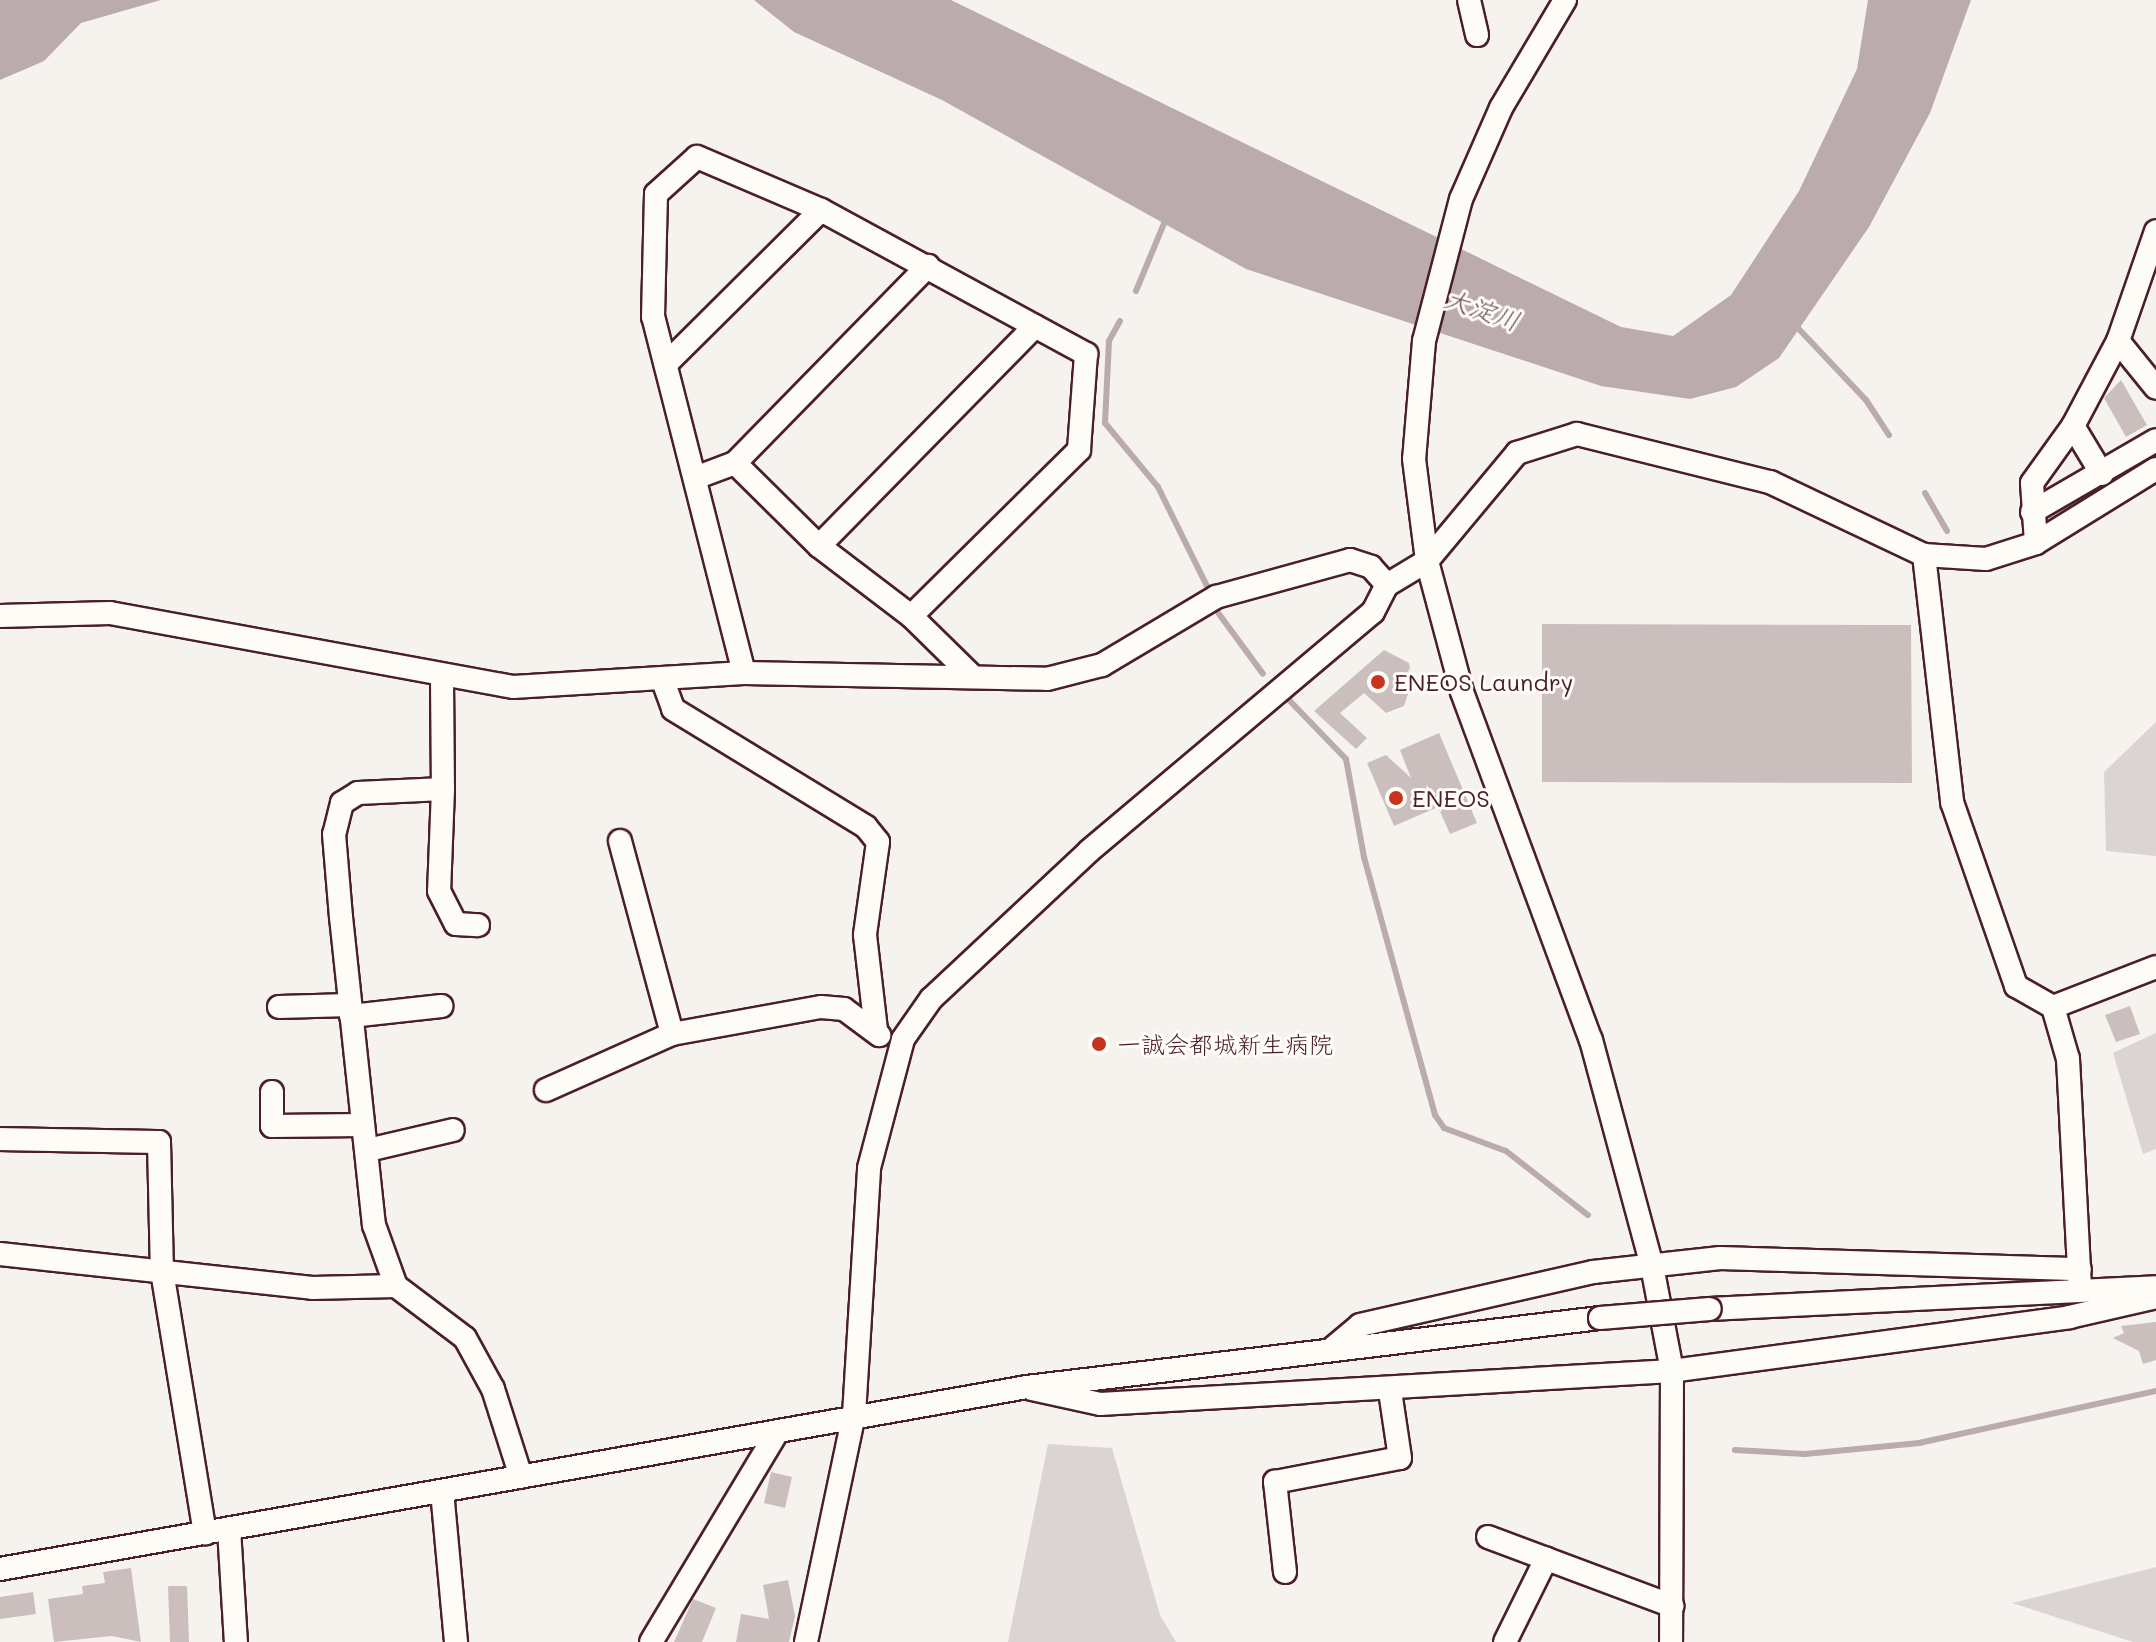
<!DOCTYPE html>
<meta charset="utf-8">
<style>
body{margin:0}
#map{position:relative;width:2156px;height:1642px;overflow:hidden;background:#f6f3ef;font-family:Mali,"Klee One",sans-serif}
div>[style]{position:absolute}
[style*='--x']{left:calc(var(--x)*1px);top:calc(var(--y)*1px);width:calc(var(--w)*1px);rotate:calc(var(--a)*1deg)}
.green>*{inset:0;background:#dcd4d2}
.water>*{inset:0;background:#bbabac}
.stream>*{height:6px;margin:-3px;padding:0 3px;transform-origin:3px;border-radius:3px;background:#bbabac}
.building>*{inset:0;background:#cbbfbe}
.roads{filter:drop-shadow(2px 0 #4a1f2b) drop-shadow(-2px 0 #4a1f2b) drop-shadow(0 2px #4a1f2b) drop-shadow(0 -2px #4a1f2b)}
.minor>*{height:22px;margin:-11px;padding:0 11px;transform-origin:11px;border-radius:11px;background:#fdfcf7}
.bridges{filter:drop-shadow(2px 0 #4a1f2b) drop-shadow(-2px 0 #4a1f2b) drop-shadow(0 2px #4a1f2b) drop-shadow(0 -2px #4a1f2b)}
.minor-bridge>*{height:22px;margin:-11px;padding:0 11px;transform-origin:11px;border-radius:11px;background:#fdfcf7}
.dots>*{width:22px;height:22px;translate:-50% -50%;box-sizing:border-box;border:4px solid #fdfcf7;border-radius:50%}
span{translate:-50% -50%;white-space:nowrap;text-align:center;line-height:1.15;-webkit-text-stroke:6px #fdfcf7;paint-order:stroke}
.poi-label{font-size:24px;color:#4a1f2b}
.left{translate:0 -50%;text-align:left}
.water-label{font-size:26px;color:#725058;font-style:italic}
</style>
<div id="map">
<div class="green">
<div style="clip-path:polygon(2156px 722px,2156px 856px,2106px 851px,2104px 772px)"></div>
<div style="clip-path:polygon(2156px 1033px,2156px 1149px,2143px 1154px,2113px 1053px)"></div>
<div style="clip-path:polygon(1048px 1444px,1112px 1448px,1160px 1615px,1176px 1642px,1008px 1642px)"></div>
<div style="clip-path:polygon(2156px 1567px,2156px 1642px,2133px 1642px,2012px 1603px)"></div>
</div>
<div class="water">
<div style="clip-path:polygon(0 0,161px 0,81px 23px,44px 61px,0 80px)"></div>
<div style="clip-path:polygon(754px 0,951px 0,1621px 327px,1673px 336px,1731px 295px,1799px 191px,1857px 69px,1868px 0,1971px 0,1930px 113px,1869px 227px,1779px 358px,1736px 387px,1690px 399px,1601px 386px,1246px 269px,942px 100px,794px 32px)"></div>
</div>
<div class="stream">
<div style="--x:1136;--y:291;--w:76;--a:-67.5"></div>
<div style="--x:1120;--y:321;--w:23;--a:119"></div>
<div style="--x:1109;--y:341;--w:82;--a:92.8"></div>
<div style="--x:1105;--y:423;--w:83;--a:50.4"></div>
<div style="--x:1158;--y:487;--w:110;--a:63.7"></div>
<div style="--x:1796;--y:326;--w:102;--a:46.6"></div>
<div style="--x:1866;--y:400;--w:42;--a:56.7"></div>
<div style="--x:1925;--y:493;--w:44;--a:59.9"></div>
<div style="--x:1219;--y:614;--w:74;--a:53.7"></div>
<div style="--x:1289;--y:700;--w:82;--a:46"></div>
<div style="--x:1346;--y:759;--w:100;--a:79.6"></div>
<div style="--x:1364;--y:857;--w:268;--a:74.6"></div>
<div style="--x:1435;--y:1115;--w:16;--a:55"></div>
<div style="--x:1444;--y:1128;--w:66;--a:20.4"></div>
<div style="--x:1506;--y:1151;--w:104;--a:38"></div>
<div style="--x:1735;--y:1450;--w:70;--a:3.3"></div>
<div style="--x:1805;--y:1454;--w:115;--a:-5.5"></div>
<div style="--x:1919;--y:1443;--w:243;--a:-12.4"></div>
</div>
<div class="building">
<div style="clip-path:polygon(2121px 380px,2147px 425px,2126px 437px,2104px 398px)"></div>
<div style="clip-path:polygon(1542px 624px,1911px 625px,1912px 783px,1542px 782px)"></div>
<div style="clip-path:polygon(1384px 650px,1409px 663px,1412px 682px,1404px 706px,1386px 713px,1364px 693px,1340px 713px,1367px 738px,1356px 749px,1314px 711px)"></div>
<div style="clip-path:polygon(1439px 733px,1477px 823px,1450px 834px,1438px 807px,1394px 826px,1367px 763px,1386px 755px,1411px 778px,1400px 750px)"></div>
<div style="clip-path:polygon(2130px 1006px,2140px 1034px,2116px 1042px,2105px 1015px)"></div>
<div style="clip-path:polygon(2156px 1322px,2156px 1360px,2143px 1364px,2139px 1351px,2113px 1338px,2124px 1333px,2121px 1326px)"></div>
<div style="clip-path:polygon(771px 1472px,792px 1477px,785px 1508px,764px 1503px)"></div>
<div style="clip-path:polygon(131px 1568px,141px 1642px,112px 1636px,54px 1642px,48px 1599px,83px 1594px,82px 1586px,105px 1583px,103px 1572px)"></div>
<div style="clip-path:polygon(788px 1580px,795px 1616px,789px 1642px,736px 1642px,741px 1614px,769px 1619px,763px 1585px)"></div>
<div style="clip-path:polygon(168px 1586px,187px 1586px,189px 1642px,170px 1642px)"></div>
<div style="clip-path:polygon(33px 1592px,36px 1614px,0 1619px,0 1597px)"></div>
<div style="clip-path:polygon(693px 1599px,716px 1608px,702px 1642px,674px 1642px)"></div>
</div>
<div class="roads">
<div class="minor">
<div style="--x:1469;--y:0;--w:36;--a:77"></div>
<div style="--x:1565;--y:0;--w:126;--a:120.7"></div>
<div style="--x:1501;--y:108;--w:99;--a:113.7"></div>
<div style="--x:1461;--y:199;--w:147;--a:104.6"></div>
<div style="--x:1424;--y:341;--w:118;--a:94.8"></div>
<div style="--x:1414;--y:459;--w:103;--a:82.7"></div>
<div style="--x:1427;--y:561;--w:136;--a:75"></div>
<div style="--x:1462;--y:692;--w:371;--a:69.7"></div>
<div style="--x:1591;--y:1040;--w:234;--a:74.9"></div>
<div style="--x:1652;--y:1266;--w:107;--a:79.2"></div>
<div style="--x:1672;--y:1371;--w:271;--a:90.2"></div>
<div style="--x:2118;--y:341;--w:60;--a:51"></div>
<div style="--x:666;--y:364;--w:218;--a:-44.8"></div>
<div style="--x:2073;--y:426;--w:56;--a:58.9"></div>
<div style="--x:735;--y:463;--w:118;--a:44.7"></div>
<div style="--x:819;--y:546;--w:116;--a:37.3"></div>
<div style="--x:911;--y:616;--w:84;--a:44.5"></div>
<div style="--x:695;--y:478;--w:43;--a:-20.6"></div>
<div style="--x:735;--y:463;--w:276;--a:-45.6"></div>
<div style="--x:2032;--y:512;--w:143;--a:-30.1"></div>
<div style="--x:2036;--y:543;--w:60;--a:-93.8"></div>
<div style="--x:2032;--y:483;--w:70;--a:-54.3"></div>
<div style="--x:2073;--y:426;--w:96;--a:-62.1"></div>
<div style="--x:2118;--y:341;--w:116;--a:-70.9"></div>
<div style="--x:819;--y:546;--w:308;--a:-45.5"></div>
<div style="--x:1924;--y:555;--w:249;--a:83.5"></div>
<div style="--x:1952;--y:802;--w:195;--a:70.8"></div>
<div style="--x:2016;--y:986;--w:43;--a:29.6"></div>
<div style="--x:2053;--y:1007;--w:54;--a:73.9"></div>
<div style="--x:2068;--y:1059;--w:231;--a:87"></div>
<div style="--x:0;--y:616;--w:110;--a:-1.6"></div>
<div style="--x:110;--y:613;--w:410;--a:10.4"></div>
<div style="--x:513;--y:687;--w:231;--a:-3.5"></div>
<div style="--x:744;--y:673;--w:303;--a:1.1"></div>
<div style="--x:1047;--y:679;--w:57;--a:-14.3"></div>
<div style="--x:1102;--y:665;--w:133;--a:-30.8"></div>
<div style="--x:1216;--y:597;--w:139;--a:-15.4"></div>
<div style="--x:1350;--y:560;--w:22;--a:18"></div>
<div style="--x:1371;--y:567;--w:24;--a:48"></div>
<div style="--x:744;--y:673;--w:367;--a:-104.3"></div>
<div style="--x:653;--y:317;--w:123;--a:-88.6"></div>
<div style="--x:656;--y:194;--w:55;--a:-42.1"></div>
<div style="--x:697;--y:157;--w:135;--a:23.1"></div>
<div style="--x:821;--y:210;--w:302;--a:28.5"></div>
<div style="--x:1086;--y:354;--w:96;--a:94.2"></div>
<div style="--x:1079;--y:450;--w:236;--a:135.3"></div>
<div style="--x:662;--y:678;--w:33;--a:70"></div>
<div style="--x:673;--y:709;--w:226;--a:31.4"></div>
<div style="--x:866;--y:827;--w:19;--a:51"></div>
<div style="--x:878;--y:842;--w:94;--a:98"></div>
<div style="--x:865;--y:935;--w:96;--a:83.4"></div>
<div style="--x:442;--y:679;--w:110;--a:89.5"></div>
<div style="--x:443;--y:789;--w:85;--a:177.3"></div>
<div style="--x:358;--y:793;--w:19;--a:148"></div>
<div style="--x:342;--y:803;--w:32;--a:104"></div>
<div style="--x:334;--y:834;--w:83;--a:85.2"></div>
<div style="--x:341;--y:917;--w:310;--a:83.9"></div>
<div style="--x:374;--y:1225;--w:65;--a:70.2"></div>
<div style="--x:396;--y:1286;--w:86;--a:37"></div>
<div style="--x:465;--y:1338;--w:58;--a:61.2"></div>
<div style="--x:493;--y:1389;--w:92;--a:72.3"></div>
<div style="--x:443;--y:789;--w:102;--a:92.2"></div>
<div style="--x:439;--y:891;--w:37;--a:63"></div>
<div style="--x:456;--y:924;--w:22;--a:3"></div>
<div style="--x:620;--y:841;--w:200;--a:74.9"></div>
<div style="--x:279;--y:1007;--w:71;--a:-1.6"></div>
<div style="--x:2053;--y:1007;--w:110;--a:-21.2"></div>
<div style="--x:351;--y:1016;--w:91;--a:-6.3"></div>
<div style="--x:546;--y:1090;--w:138;--a:-24"></div>
<div style="--x:672;--y:1034;--w:151;--a:-10.3"></div>
<div style="--x:821;--y:1007;--w:23;--a:5"></div>
<div style="--x:844;--y:1009;--w:44;--a:36.6"></div>
<div style="--x:272;--y:1092;--w:34;--a:90"></div>
<div style="--x:272;--y:1126;--w:90;--a:-0.6"></div>
<div style="--x:0;--y:1139;--w:159;--a:1.1"></div>
<div style="--x:159;--y:1142;--w:129;--a:88.7"></div>
<div style="--x:162;--y:1271;--w:266;--a:80.7"></div>
<div style="--x:368;--y:1150;--w:87;--a:-13.2"></div>
<div style="--x:0;--y:1254;--w:314;--a:6.2"></div>
<div style="--x:312;--y:1288;--w:84;--a:-1.4"></div>
<div style="--x:1710;--y:1309;--w:446;--a:-2.8"></div>
<div style="--x:1334;--y:1347;--w:34;--a:-40"></div>
<div style="--x:1360;--y:1325;--w:239;--a:-12.8"></div>
<div style="--x:1593;--y:1272;--w:128;--a:-6.3"></div>
<div style="--x:1720;--y:1258;--w:360;--a:1.8"></div>
<div style="--x:1032;--y:1389;--w:70;--a:12.4"></div>
<div style="--x:1100;--y:1404;--w:573;--a:-3.3"></div>
<div style="--x:1672;--y:1371;--w:401;--a:-7.7"></div>
<div style="--x:2069;--y:1317;--w:89;--a:-12.9"></div>
<div style="--x:442;--y:1491;--w:152;--a:84.7"></div>
<div style="--x:229;--y:1529;--w:113;--a:86.5"></div>
<div style="--x:1488;--y:1537;--w:197;--a:20.5"></div>
<div style="--x:0;--y:1569;--w:1043;--a:-10.05"></div>
<div style="--x:1027;--y:1387;--w:577;--a:-6.87"></div>
<div style="--x:1285;--y:1572;--w:91;--a:-96.3"></div>
<div style="--x:1275;--y:1482;--w:127;--a:-10.9"></div>
<div style="--x:1400;--y:1458;--w:68;--a:-98.5"></div>
<div style="--x:651;--y:1642;--w:246;--a:-59"></div>
<div style="--x:806;--y:1642;--w:232;--a:-78.1"></div>
<div style="--x:854;--y:1415;--w:247;--a:-86.5"></div>
<div style="--x:869;--y:1168;--w:133;--a:-75.2"></div>
<div style="--x:903;--y:1039;--w:49;--a:-55"></div>
<div style="--x:931;--y:999;--w:216;--a:-43.1"></div>
<div style="--x:1089;--y:851;--w:371;--a:-40.1"></div>
<div style="--x:1373;--y:612;--w:30;--a:-63"></div>
<div style="--x:1387;--y:585;--w:47;--a:-31"></div>
<div style="--x:1427;--y:561;--w:141;--a:-50.2"></div>
<div style="--x:1517;--y:453;--w:63;--a:-17.6"></div>
<div style="--x:1577;--y:434;--w:199;--a:14"></div>
<div style="--x:1770;--y:482;--w:170;--a:25.4"></div>
<div style="--x:1924;--y:555;--w:62;--a:3.7"></div>
<div style="--x:1986;--y:559;--w:52;--a:-17.7"></div>
<div style="--x:2036;--y:543;--w:141;--a:-31.7"></div>
<div style="--x:1505;--y:1642;--w:93;--a:-63.7"></div>
</div>
</div>
<div class="bridges">
<div class="minor-bridge">
<div style="--x:1600;--y:1318;--w:110;--a:-4.7"></div>
</div>
</div>
<div class="dots">
<div style="left:1378px;top:682px;background:#c8321e"></div>
<div style="left:1396px;top:798px;background:#c8321e"></div>
<div style="left:1099px;top:1044px;background:#c8321e"></div>
</div>
<div class="poi-label">
<span class="left" style="left:1394px;top:682px">ENEOS Laundry</span>
<span class="left" style="left:1412px;top:798px">ENEOS</span>
<span class="left" style="left:1117px;top:1044px">一誠会都城新生病院</span>
</div>
<div class="water-label">
<span style="left:1482px;top:310px;rotate:19deg">大淀川</span>
</div>
</div>
